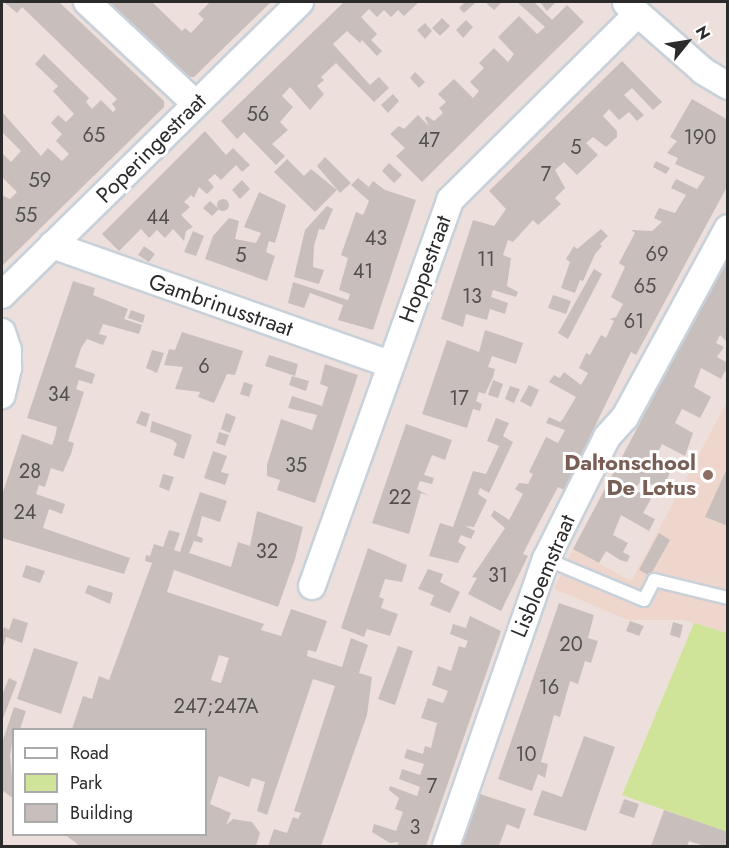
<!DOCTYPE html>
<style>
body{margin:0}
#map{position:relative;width:729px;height:848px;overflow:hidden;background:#ede0dc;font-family:Jost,sans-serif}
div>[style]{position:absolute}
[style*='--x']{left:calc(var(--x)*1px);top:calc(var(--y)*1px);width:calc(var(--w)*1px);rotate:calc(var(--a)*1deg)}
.education>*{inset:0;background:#efd6cc}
.green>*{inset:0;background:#cfe498}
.building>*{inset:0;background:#c8bebc}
.round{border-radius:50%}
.roads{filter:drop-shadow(2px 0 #c8d1d9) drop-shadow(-2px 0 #c8d1d9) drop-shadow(0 2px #c8d1d9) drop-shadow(0 -2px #c8d1d9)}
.lane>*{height:12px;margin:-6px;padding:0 6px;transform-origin:6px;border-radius:6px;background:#fff}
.street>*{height:26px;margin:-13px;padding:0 13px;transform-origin:13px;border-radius:13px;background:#fff}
.dots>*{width:16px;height:16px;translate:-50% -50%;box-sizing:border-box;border:3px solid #fff;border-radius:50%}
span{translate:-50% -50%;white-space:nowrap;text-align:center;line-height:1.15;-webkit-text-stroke:6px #fff;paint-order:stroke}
.number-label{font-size:20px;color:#52504f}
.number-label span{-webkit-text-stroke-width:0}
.street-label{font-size:22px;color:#2b2b2b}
.education-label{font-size:22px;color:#785e54;font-weight:700}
.right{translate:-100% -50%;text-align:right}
.frame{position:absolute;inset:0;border:3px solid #2b2b2b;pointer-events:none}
.legend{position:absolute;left:12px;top:728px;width:195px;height:108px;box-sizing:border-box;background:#fff;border:2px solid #aaa;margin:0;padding:8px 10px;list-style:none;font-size:18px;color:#2b2b2b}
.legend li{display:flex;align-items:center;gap:12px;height:30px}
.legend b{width:30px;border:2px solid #aaa}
.north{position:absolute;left:657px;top:12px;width:60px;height:60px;-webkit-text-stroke:4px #fff;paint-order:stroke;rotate:60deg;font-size:16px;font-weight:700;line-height:24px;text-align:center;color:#2b2b2b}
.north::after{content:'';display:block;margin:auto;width:21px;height:27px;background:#2b2b2b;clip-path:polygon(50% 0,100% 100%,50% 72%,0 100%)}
</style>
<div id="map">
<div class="education">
<div style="clip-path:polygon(727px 402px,727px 633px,683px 620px,628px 620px,554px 589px,573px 549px,631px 581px)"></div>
</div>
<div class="green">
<div style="clip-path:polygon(694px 623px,727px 633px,727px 832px,622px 795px)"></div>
</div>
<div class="building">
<div style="clip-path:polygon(4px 2px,59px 2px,164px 101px,164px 107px,2px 266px,2px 195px,10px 199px,17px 192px,2px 177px,2px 153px,11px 162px,21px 151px,2px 132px,2px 112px,41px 156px,48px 148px,62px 161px,69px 154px,56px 141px,62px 134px,51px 123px,58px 115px,66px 122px,74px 114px,53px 91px,58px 86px,35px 64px,44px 54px,89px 98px,86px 102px,92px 109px,101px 100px,113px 112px,116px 109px,112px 104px,117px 99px,22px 7px,17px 13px)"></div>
<div style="clip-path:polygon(108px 2px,152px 2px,182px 31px,185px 28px,191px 33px,204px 19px,198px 14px,210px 2px,271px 2px,194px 77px,188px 77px)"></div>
<div style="clip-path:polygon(344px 2px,419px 2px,404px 16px,398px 10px,391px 17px,384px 10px,377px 17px,369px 9px,361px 17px,377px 34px,371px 40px,382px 51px,377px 56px,362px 40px,360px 43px,347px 31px,333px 44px,370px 85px,379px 77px,389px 88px,374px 102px,336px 63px,321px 77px,324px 80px,317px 86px,324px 94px,310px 110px,290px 87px,282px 96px,293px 107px,280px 122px,288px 130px,272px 144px,285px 156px,276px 165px,244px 132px,237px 139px,221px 121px)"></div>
<div style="clip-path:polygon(465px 2px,476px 2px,464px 13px,459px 8px)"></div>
<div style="clip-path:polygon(485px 2px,502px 2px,494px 10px)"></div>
<div style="clip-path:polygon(517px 2px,534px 2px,552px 20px,567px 5px,584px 22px,422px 182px,396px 156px,405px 148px,390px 134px,399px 126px,404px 129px,418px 115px,429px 126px,425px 118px,427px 116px,434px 121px,443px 113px,439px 108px,446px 102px,438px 94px,454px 79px,473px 98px,479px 91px,470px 82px,484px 68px,479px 63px,494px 48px,508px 62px,514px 54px,498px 37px,519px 16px,537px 34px,545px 27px)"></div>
<div style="clip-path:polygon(540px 2px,556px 2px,547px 11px)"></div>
<div style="clip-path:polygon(442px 18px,450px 26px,440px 36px,432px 28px)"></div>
<div style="clip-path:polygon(466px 20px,473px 27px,463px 38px,456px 30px)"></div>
<div style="clip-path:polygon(425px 23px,432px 31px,425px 39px,417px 30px)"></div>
<div style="clip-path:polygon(622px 61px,662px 102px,653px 110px,632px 88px,624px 95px,644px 115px,637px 121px,629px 112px,619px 120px,609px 109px,603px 116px,617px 131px,617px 137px,606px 147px,593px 137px,586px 143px,598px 155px,577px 175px,564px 162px,555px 170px,565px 188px,555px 198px,561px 204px,538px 225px,533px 220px,513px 242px,508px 240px,503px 255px,511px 258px,507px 286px,518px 292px,516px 297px,493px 290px,491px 297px,508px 303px,505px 314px,490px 309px,487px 320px,466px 314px,463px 327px,441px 319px,473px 220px,494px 226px,506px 209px,489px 191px)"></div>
<div style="clip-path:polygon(415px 72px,425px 82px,419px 88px,410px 78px)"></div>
<div style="clip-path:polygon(393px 94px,399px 101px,388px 113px,381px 105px)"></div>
<div style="clip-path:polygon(692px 99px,728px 120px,728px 185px,636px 355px,631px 352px,564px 490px,558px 487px,532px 536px,523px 554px,528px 556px,501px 611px,468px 594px,477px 578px,472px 577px,505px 528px,491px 516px,494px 510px,509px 520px,523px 494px,515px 489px,519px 483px,528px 484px,533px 474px,529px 472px,546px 437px,558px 443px,565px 430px,546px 423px,549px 417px,560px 422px,563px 419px,576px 397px,549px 382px,554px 375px,560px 378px,564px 372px,581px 385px,588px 373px,579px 368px,586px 353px,590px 355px,601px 335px,606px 338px,614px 321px,610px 319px,616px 317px,623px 304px,611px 297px,625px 267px,619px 263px,635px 233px,631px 230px,652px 231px,662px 222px,654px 218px,659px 208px,675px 213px,686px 195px,671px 188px,676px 179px,697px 189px,705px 177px,675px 164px,678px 158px,667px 153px,677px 141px,670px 137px)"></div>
<div style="clip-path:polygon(205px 131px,226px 155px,233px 148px,250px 165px,242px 172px,236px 165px,221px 180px,215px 174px,208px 180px,214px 187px,207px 194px,199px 187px,194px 198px,191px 195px,184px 202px,190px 207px,181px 215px,193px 227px,186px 231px,184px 241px,173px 229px,165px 238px,157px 230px,149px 238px,141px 229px,119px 251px,102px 234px)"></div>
<div style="clip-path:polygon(325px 157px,351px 183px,340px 193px,317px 166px)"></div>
<div style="clip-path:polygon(287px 159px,304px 176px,311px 169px,337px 190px,315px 212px,274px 172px)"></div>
<div style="clip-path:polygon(656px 161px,670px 168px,666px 174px,653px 167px)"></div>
<div style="clip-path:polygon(389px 163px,402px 175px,394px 183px,382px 171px)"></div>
<div style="clip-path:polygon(358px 178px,369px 187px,373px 181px,385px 190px,416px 200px,373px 330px,338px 320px,343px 305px,310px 293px,304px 308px,288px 303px,293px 282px,348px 300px,350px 294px,339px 290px,348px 258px,341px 255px,356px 212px,363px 215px,369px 201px,351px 185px)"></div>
<div style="clip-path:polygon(242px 180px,250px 189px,240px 199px,232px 190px)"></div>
<div style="clip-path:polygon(259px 192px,286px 205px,275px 243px,269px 241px,266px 252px,275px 256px,267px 281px,205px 259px,213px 236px,229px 218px,239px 221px,235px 239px,256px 243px,261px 233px,244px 227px)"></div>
<div class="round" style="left:217px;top:199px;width:12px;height:12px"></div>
<div style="clip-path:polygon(210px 201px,219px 209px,212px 216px,203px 208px)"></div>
<div style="clip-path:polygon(327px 206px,333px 209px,324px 230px,319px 229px,314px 246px,313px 267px,324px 270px,319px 284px,294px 277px,305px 230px)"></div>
<div style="clip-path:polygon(601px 229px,608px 236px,600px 244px,602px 246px,595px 254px,583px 281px,580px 280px,575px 293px,561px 288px,570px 262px,566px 259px,574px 246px,577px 249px)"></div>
<div style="clip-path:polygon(193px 231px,204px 236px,196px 256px,184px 252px)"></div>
<div style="clip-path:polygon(144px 246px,155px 254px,149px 262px,138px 255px)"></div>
<div style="clip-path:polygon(728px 257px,728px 343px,720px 335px,716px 343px,724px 347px,717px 357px,728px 363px,728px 373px,725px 371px,721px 379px,701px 368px,694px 387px,711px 397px,700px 418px,682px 409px,675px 423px,693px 433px,685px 456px,662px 444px,655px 458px,673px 467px,662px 489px,641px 480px,637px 487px,637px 491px,651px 499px,643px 513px,655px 519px,649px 531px,621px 515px,613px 535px,628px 543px,623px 552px,630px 556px,627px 562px,620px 560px,606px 551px,599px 563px,573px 549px)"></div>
<div style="clip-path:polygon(594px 269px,602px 274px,568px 339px,558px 333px)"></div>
<div style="clip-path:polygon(73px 281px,95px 288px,93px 295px,128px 309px,124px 319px,142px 325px,139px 334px,103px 324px,99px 334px,107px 336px,103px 345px,87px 339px,81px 348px,75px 367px,95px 374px,92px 384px,79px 380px,76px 389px,84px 392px,68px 441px,74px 443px,71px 454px,63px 472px,51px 468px,45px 487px,39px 485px,36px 494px,65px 504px,62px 514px,49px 509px,43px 528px,130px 558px,124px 574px,2px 538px,2px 495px,22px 434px,52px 445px,55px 437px,57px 427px,27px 418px)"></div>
<div style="clip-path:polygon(553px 295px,571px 301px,566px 314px,548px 308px)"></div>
<div style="clip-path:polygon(131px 310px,145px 315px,143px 323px,128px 318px)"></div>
<div style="clip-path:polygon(485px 330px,523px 343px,516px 364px,492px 356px,488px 367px,495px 369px,493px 377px,485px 394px,479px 392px,476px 401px,482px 404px,480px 411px,473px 409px,467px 428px,422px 414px,447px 340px,479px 352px)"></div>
<div style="clip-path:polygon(182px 332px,243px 351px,235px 375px,227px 374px,214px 403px,198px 397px,200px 392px,175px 389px,183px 367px,164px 365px,169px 349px,175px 350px)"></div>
<div style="clip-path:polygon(152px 350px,164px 353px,157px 373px,146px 368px)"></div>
<div style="clip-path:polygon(269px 355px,298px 364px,295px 376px,265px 366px)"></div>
<div style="clip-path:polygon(325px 364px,358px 375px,315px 503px,277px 490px,280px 480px,267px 476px,267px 465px,281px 419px,312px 430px,317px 415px,288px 408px,292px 396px,322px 406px,328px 387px,320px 384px)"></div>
<div style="clip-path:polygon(292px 376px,309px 381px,306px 391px,289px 385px)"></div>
<div style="clip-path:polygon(493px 380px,503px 384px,498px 398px,488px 395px)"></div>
<div style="clip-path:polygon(244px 382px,253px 385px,249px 397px,240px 394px)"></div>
<div style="clip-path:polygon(529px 385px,539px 390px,531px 407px,520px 401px)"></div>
<div style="clip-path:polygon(510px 386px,520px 389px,514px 403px,505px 399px)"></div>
<div style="clip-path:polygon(141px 411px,150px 414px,146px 427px,136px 423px)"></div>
<div style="clip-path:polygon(226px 413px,236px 417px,230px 433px,221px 429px)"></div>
<div style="clip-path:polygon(496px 418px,509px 423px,503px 436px,513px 442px,489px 493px,480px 488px,478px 494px,487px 500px,474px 527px,465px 526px,475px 531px,471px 539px,461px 535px,458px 542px,466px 547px,458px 563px,429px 556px,440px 523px,453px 527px,473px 471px,486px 474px,499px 446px,487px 441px)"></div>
<div style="clip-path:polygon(152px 421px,192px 435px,184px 459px,173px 455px,177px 444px,173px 440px,150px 432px)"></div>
<div style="clip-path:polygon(406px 424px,452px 440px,445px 460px,432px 455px,424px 475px,434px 478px,432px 484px,420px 481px,417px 489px,429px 496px,421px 493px,409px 534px,372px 523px)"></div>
<div style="clip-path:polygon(219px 432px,229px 435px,225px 446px,216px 443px)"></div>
<div style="clip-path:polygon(213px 451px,227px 456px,221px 472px,229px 474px,225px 485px,204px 478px)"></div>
<div style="clip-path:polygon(728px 466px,728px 526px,705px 517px)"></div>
<div style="clip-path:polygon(163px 474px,174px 477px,169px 491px,159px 487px)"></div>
<div style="clip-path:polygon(evenodd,200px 492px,227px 501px,220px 522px,202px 516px,197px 536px,203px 538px,202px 543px,194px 541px,189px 553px,231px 567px,238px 542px,250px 546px,257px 511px,303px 527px,295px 559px,278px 607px,174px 570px,167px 592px,264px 624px,261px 630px,281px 636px,291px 609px,327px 621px,316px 652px,308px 650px,307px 656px,342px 667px,351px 638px,368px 645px,359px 673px,372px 677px,367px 715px,321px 846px,268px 846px,274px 829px,287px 833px,293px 817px,298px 819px,301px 813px,294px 811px,335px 686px,313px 679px,267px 815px,257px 811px,265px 782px,252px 778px,249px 787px,219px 776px,210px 804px,231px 813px,226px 825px,233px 819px,252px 822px,260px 833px,256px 846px,80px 846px,64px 834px,206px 834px,206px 729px,72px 729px,83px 696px,92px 699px,99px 676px,109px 680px,152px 563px,145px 561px,146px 555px,150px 556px,154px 544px,163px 547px,169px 530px,180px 533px,174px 550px,180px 552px,200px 492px,219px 655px,229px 658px,221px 683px,211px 680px,219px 655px)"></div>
<div style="clip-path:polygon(659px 533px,670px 540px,650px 576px,639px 570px)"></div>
<div style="clip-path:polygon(368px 548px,407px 565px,402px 582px,385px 579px,379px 597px,384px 599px,381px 608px,398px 614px,390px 636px,367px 629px,364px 637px,341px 628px)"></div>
<div style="clip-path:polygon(26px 565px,45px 571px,40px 583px,22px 577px)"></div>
<div style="clip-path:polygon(428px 569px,443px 574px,440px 582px,460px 592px,450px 613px,430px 605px,434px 595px,418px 589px)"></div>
<div style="clip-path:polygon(88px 585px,113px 593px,110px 604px,85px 593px)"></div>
<div style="clip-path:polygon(559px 603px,594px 615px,588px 638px,598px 641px,591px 663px,585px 661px,578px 684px,570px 681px,560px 717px,554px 715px,541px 762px,548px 764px,546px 773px,545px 778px,538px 774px,532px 791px,498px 779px)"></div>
<div style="clip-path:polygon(470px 616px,501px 631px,426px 846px,397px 846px,399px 842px,390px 843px,372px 832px,374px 824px,396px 831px,403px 812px,395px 809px,399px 798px,389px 790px,390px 786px,417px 796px,420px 787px,399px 779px,402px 769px,420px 775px,424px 764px,404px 758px,407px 749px,423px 754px,425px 746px,431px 748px,437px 723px,421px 718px,428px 698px,443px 703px,448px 691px,432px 685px,438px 666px,451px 671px,459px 646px,465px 648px,468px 641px,450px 634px,453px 624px,466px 628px)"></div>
<div style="clip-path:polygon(13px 618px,28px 623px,22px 643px,6px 637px,2px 651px,2px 633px,4px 627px,9px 630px)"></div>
<div style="clip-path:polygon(630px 621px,644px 626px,639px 636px,626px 631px)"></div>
<div style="clip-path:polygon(673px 622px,683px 625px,680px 638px,670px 635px)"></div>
<div style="clip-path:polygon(398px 646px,413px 651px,395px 705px,378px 699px)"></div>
<div style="clip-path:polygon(34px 648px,78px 662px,61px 714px,17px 699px)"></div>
<div style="clip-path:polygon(9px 678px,17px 682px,2px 721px,2px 695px)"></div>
<div style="clip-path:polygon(14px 707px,26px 711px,20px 729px,14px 729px,10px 756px,14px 799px,2px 790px,2px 743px)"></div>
<div style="clip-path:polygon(584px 736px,615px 747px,586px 831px,533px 815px,542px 790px,562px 797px)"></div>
<div style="clip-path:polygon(480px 794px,526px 809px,519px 829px,507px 824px,499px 846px,462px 846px)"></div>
<div style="clip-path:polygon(624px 799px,639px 804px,634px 818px,619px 813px)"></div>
<div style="clip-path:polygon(664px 810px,728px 832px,728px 846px,705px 846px,689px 841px,687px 846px,651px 846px)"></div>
</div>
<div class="roads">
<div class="lane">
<div style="--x:546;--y:559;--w:106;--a:22.7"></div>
<div style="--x:644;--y:600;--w:22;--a:-63"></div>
<div style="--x:654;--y:580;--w:76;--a:13.7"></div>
</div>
<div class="street">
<div style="--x:87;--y:2;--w:149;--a:43.1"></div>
<div style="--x:626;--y:3;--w:103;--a:41.4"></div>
<div style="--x:703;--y:71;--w:29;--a:31"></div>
<div style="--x:52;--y:245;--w:358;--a:19.4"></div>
<div style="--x:2;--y:295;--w:418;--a:-44.5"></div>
<div style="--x:2;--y:332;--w:19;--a:72"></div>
<div style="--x:8;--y:350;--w:18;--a:90"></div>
<div style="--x:8;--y:368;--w:28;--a:103"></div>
<div style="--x:312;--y:586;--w:410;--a:-70.3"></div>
<div style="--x:450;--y:200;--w:262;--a:-44.8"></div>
<div style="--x:446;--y:846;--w:304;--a:-70.8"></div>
<div style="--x:546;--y:559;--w:136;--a:-63.4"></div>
<div style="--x:607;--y:437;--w:27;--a:-48"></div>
<div style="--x:625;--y:417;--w:215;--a:-61.4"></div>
</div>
</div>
<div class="dots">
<div style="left:708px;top:475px;background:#8d6e63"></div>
</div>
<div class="number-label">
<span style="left:258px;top:114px">56</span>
<span style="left:94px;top:135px">65</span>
<span style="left:700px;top:137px">190</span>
<span style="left:429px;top:140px">47</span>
<span style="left:576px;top:147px">5</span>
<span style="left:546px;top:174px">7</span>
<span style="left:40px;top:180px">59</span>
<span style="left:26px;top:215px">55</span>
<span style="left:158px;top:217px">44</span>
<span style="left:376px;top:238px">43</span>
<span style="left:657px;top:254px">69</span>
<span style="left:241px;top:255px">5</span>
<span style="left:486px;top:259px">11</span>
<span style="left:363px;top:271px">41</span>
<span style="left:645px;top:286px">65</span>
<span style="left:472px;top:296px">13</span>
<span style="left:634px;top:321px">61</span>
<span style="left:204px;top:366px">6</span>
<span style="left:59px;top:394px">34</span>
<span style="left:459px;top:398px">17</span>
<span style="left:296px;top:465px">35</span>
<span style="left:30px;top:471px">28</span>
<span style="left:400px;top:497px">22</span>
<span style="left:25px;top:512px">24</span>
<span style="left:267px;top:551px">32</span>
<span style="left:498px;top:575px">31</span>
<span style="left:571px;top:644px">20</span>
<span style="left:549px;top:687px">16</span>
<span style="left:216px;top:706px">247;247A</span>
<span style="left:526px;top:754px">10</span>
<span style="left:432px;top:786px">7</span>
<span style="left:415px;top:827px">3</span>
</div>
<div class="street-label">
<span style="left:151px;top:148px;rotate:-45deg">Poperingestraat</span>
<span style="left:425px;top:269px;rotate:-70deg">Hoppestraat</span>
<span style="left:221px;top:305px;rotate:19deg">Gambrinusstraat</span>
<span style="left:543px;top:576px;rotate:-67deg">Lisbloemstraat</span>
</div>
<div class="education-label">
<span class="right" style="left:696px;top:475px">Daltonschool<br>De Lotus</span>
</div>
<div class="frame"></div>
<ul class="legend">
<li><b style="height:8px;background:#fff"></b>Road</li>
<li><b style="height:16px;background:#cfe498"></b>Park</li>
<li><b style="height:16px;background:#c8bebc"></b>Building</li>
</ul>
<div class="north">N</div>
</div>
